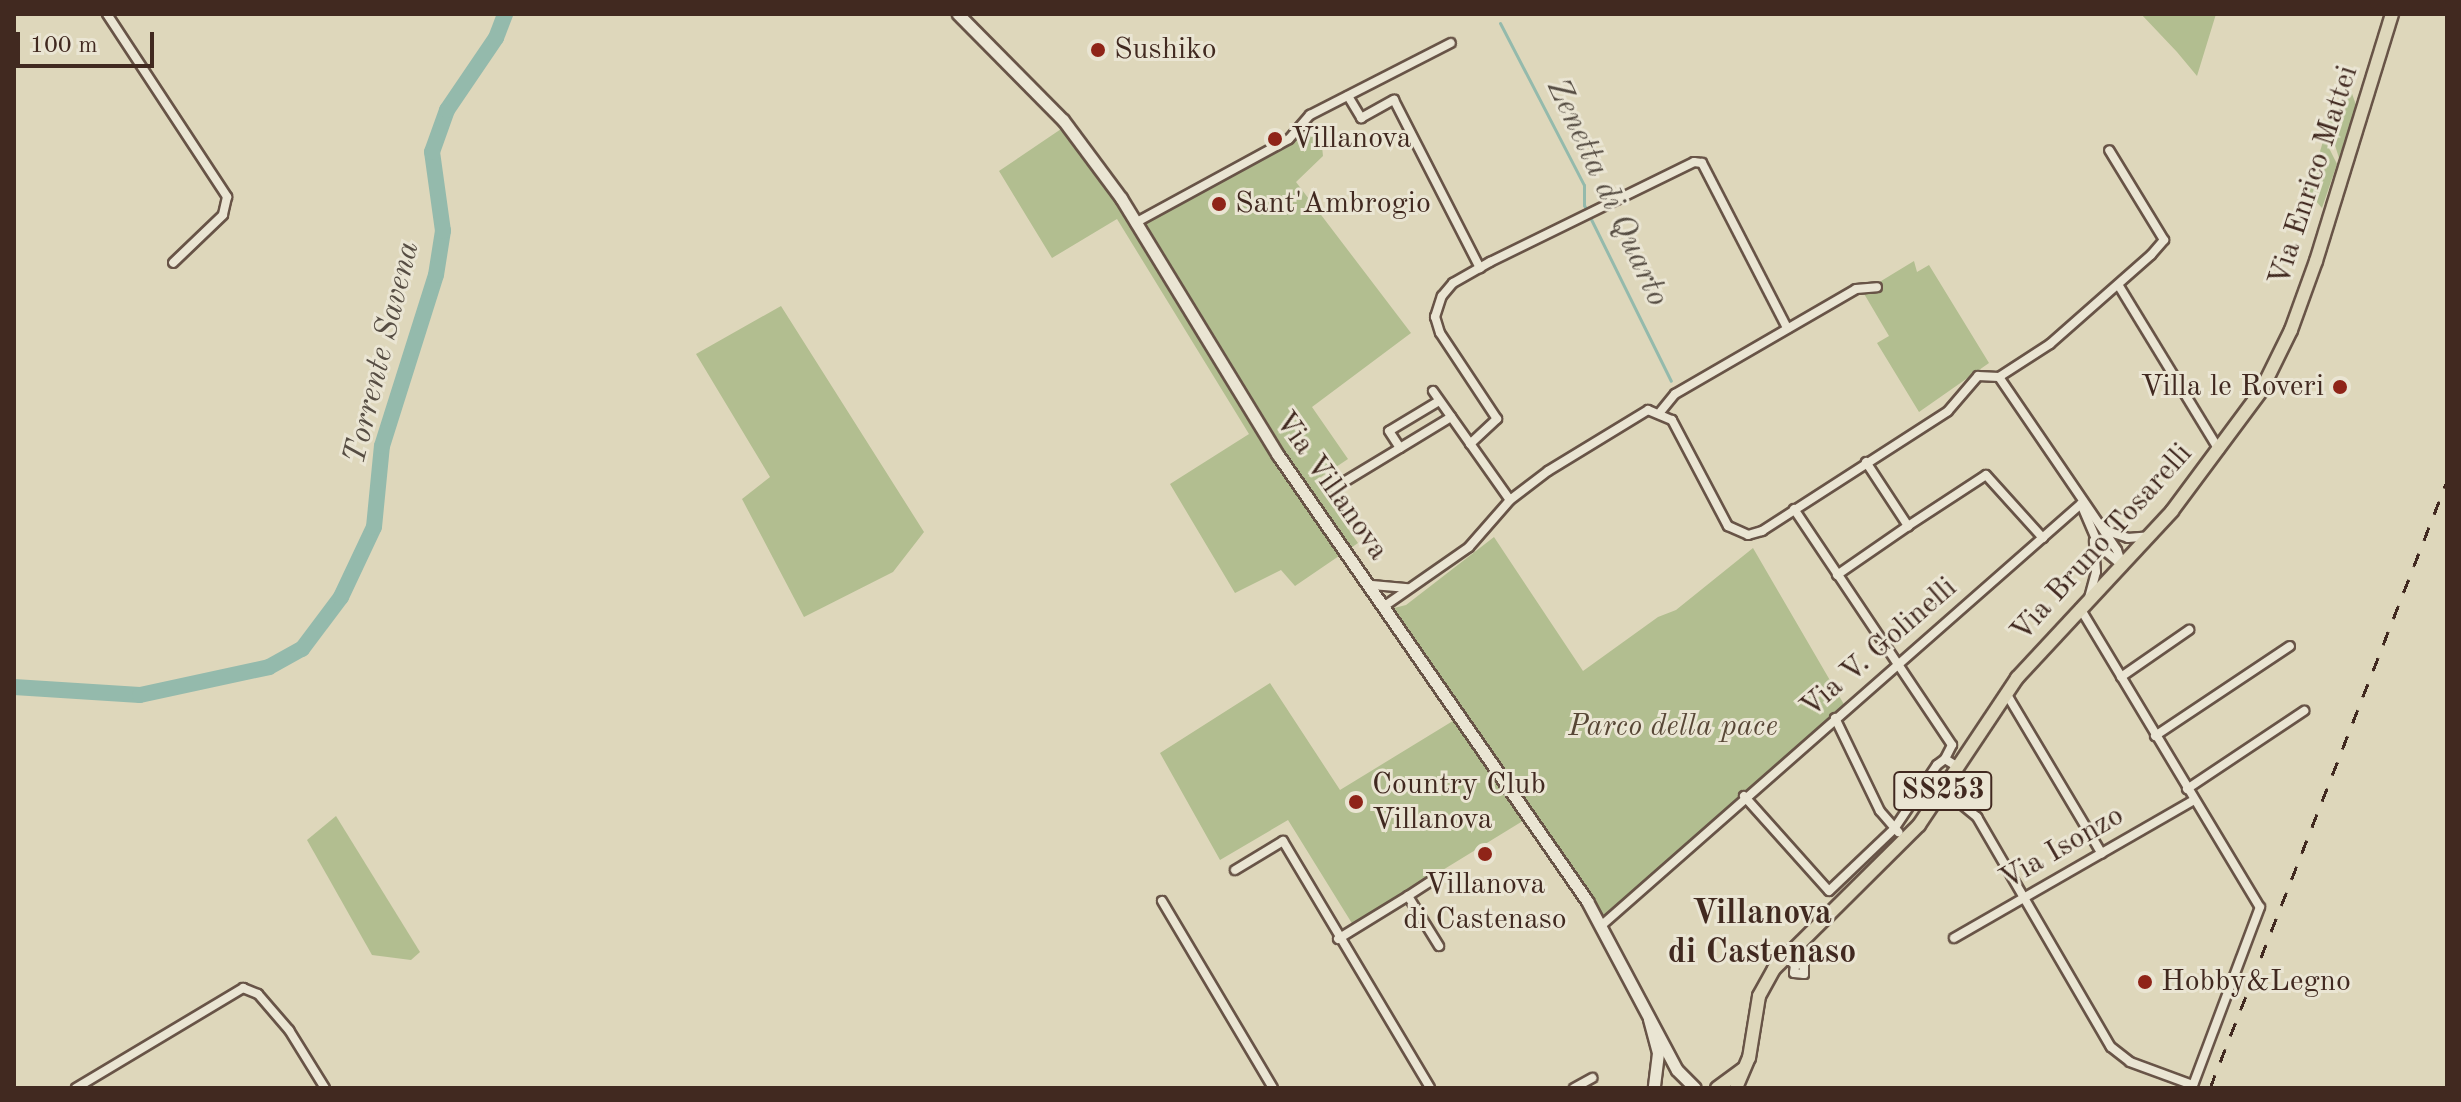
<!DOCTYPE html>
<style>
body{margin:0}
#map{position:relative;width:2461px;height:1102px;overflow:hidden;background:#ded7bb;font-family:"Old Standard TT",serif}
div>[style]{position:absolute}
[style*='--x']{left:calc(var(--x)*1px);top:calc(var(--y)*1px);width:calc(var(--w)*1px);rotate:calc(var(--a)*1deg)}
.green>*{inset:0;background:#b2be90}
.stream>*{height:3px;margin:-1.5px;padding:0 1.5px;transform-origin:1.5px;border-radius:1.5px;background:#94baac}
.river>*{height:16px;margin:-8px;padding:0 8px;transform-origin:8px;border-radius:8px;background:#94baac}
.roads{filter:drop-shadow(2px 0 #685447) drop-shadow(-2px 0 #685447) drop-shadow(0 2px #685447) drop-shadow(0 -2px #685447)}
.minor>*{height:8px;margin:-4px;padding:0 4px;transform-origin:4px;border-radius:4px;background:#eae5d3}
.secondary>*{height:11px;margin:-5.5px;padding:0 5.5px;transform-origin:5.5px;border-radius:5.5px;background:#eae5d3}
.primary>*{height:12px;margin:-6px;padding:0 6px;transform-origin:6px;border-radius:6px;background:#ded7bb}
.rail>*{height:3px;margin-top:-1.5px;transform-origin:0;background:repeating-linear-gradient(90deg,#412920 0 14px,transparent 0 28px)}
.dots>*{width:22px;height:22px;translate:-50% -50%;box-sizing:border-box;border:4px solid #eae5d3;border-radius:50%}
span{translate:-50% -50%;white-space:nowrap;text-align:center;line-height:1.15;-webkit-text-stroke:6px #eae5d3;paint-order:stroke}
.shield-label span{padding:2px 6px;background:#eae5d3;border:2px solid;border-radius:6px;-webkit-text-stroke-width:0}
.shield-label{font-size:28px;color:#412920;font-weight:700}
.poi-label{font-size:30px;color:#412920}
.left{translate:0 -50%;text-align:left}
.right{translate:-100% -50%;text-align:right}
.street-label{font-size:30px;color:#412920}
.park-label{font-size:30px;color:#584736;font-style:italic}
.water-label{font-size:32px;color:#564d43;font-style:italic}
.quarter-label{font-size:34px;color:#412920;font-weight:700}
.frame{position:absolute;inset:0;border:16px solid #412920;pointer-events:none}
.scale{position:absolute;left:16px;top:32px;width:138px;height:36px;box-sizing:border-box;border:4px solid #412920;border-top:0;padding-left:10px;font-size:24px;line-height:28px;white-space:nowrap;color:#412920;-webkit-text-stroke:6px #eae5d3;paint-order:stroke}
</style>
<div id="map">
<div class="green">
<div style="clip-path:polygon(2141px 14px,2216px 14px,2197px 76px,2177px 52px)"></div>
<div style="clip-path:polygon(2349px 85px,2356px 105px,2339px 158px,2328px 123px,2330px 118px,2335px 122px,2342px 102px,2337px 92px)"></div>
<div style="clip-path:polygon(1067px 125px,1137px 220px,1320px 128px,1323px 156px,1296px 182px,1411px 333px,1312px 407px,1348px 459px,1315px 481px,1358px 543px,1295px 586px,1281px 570px,1235px 593px,1170px 484px,1249px 434px,1117px 219px,1052px 258px,999px 171px)"></div>
<div style="clip-path:polygon(2324px 138px,2337px 164px,2322px 208px,2308px 192px)"></div>
<div style="clip-path:polygon(1914px 261px,1917px 272px,1929px 265px,1989px 363px,1919px 412px,1877px 343px,1889px 336px,1863px 292px)"></div>
<div style="clip-path:polygon(781px 306px,924px 532px,893px 572px,804px 617px,742px 499px,770px 477px,696px 354px)"></div>
<div style="clip-path:polygon(1494px 537px,1583px 671px,1658px 617px,1676px 610px,1753px 548px,1849px 713px,1602px 923px,1534px 814px,1353px 925px,1288px 820px,1220px 860px,1160px 753px,1270px 683px,1340px 790px,1461px 716px,1390px 609px,1406px 605px)"></div>
<div style="clip-path:polygon(336px 816px,420px 952px,411px 960px,372px 955px,307px 840px)"></div>
</div>
<div class="stream">
<div style="--x:1500;--y:23;--w:182;--a:62.6"></div>
<div style="--x:1584;--y:185;--w:20;--a:90"></div>
<div style="--x:1584;--y:205;--w:196;--a:63.7"></div>
</div>
<div class="river">
<div style="--x:14;--y:687;--w:126;--a:3.6"></div>
<div style="--x:140;--y:695;--w:132;--a:-12.2"></div>
<div style="--x:269;--y:667;--w:38;--a:-29"></div>
<div style="--x:302;--y:649;--w:65;--a:-53.1"></div>
<div style="--x:341;--y:597;--w:77;--a:-64.8"></div>
<div style="--x:374;--y:527;--w:81;--a:-84.4"></div>
<div style="--x:382;--y:446;--w:179;--a:-72.5"></div>
<div style="--x:436;--y:275;--w:45;--a:-81"></div>
<div style="--x:443;--y:231;--w:80;--a:-97.9"></div>
<div style="--x:432;--y:152;--w:45;--a:-70.3"></div>
<div style="--x:447;--y:110;--w:87;--a:-55.8"></div>
<div style="--x:496;--y:38;--w:26;--a:-69"></div>
</div>
<div class="roads">
<div class="minor">
<div style="--x:107;--y:14;--w:219;--a:56.7"></div>
<div style="--x:227;--y:197;--w:18;--a:103"></div>
<div style="--x:223;--y:215;--w:69;--a:136.2"></div>
<div style="--x:1348;--y:96;--w:26;--a:59"></div>
<div style="--x:1361;--y:118;--w:38;--a:-29"></div>
<div style="--x:1394;--y:100;--w:189;--a:62.9"></div>
<div style="--x:1135;--y:223;--w:175;--a:-28.6"></div>
<div style="--x:1289;--y:139;--w:32;--a:-49"></div>
<div style="--x:1310;--y:115;--w:158;--a:-27.1"></div>
<div style="--x:2119;--y:286;--w:192;--a:58.6"></div>
<div style="--x:1999;--y:377;--w:209;--a:55.7"></div>
<div style="--x:2117;--y:550;--w:16;--a:72"></div>
<div style="--x:1433;--y:391;--w:133;--a:54.8"></div>
<div style="--x:1439;--y:401;--w:58;--a:149"></div>
<div style="--x:1389;--y:431;--w:20;--a:57"></div>
<div style="--x:1400;--y:448;--w:60;--a:-31.3"></div>
<div style="--x:1661;--y:411;--w:22;--a:-51"></div>
<div style="--x:1675;--y:394;--w:209;--a:-30.1"></div>
<div style="--x:1856;--y:289;--w:21;--a:-5"></div>
<div style="--x:1470;--y:444;--w:37;--a:-43"></div>
<div style="--x:1497;--y:419;--w:103;--a:-123.5"></div>
<div style="--x:1440;--y:333;--w:17;--a:-107"></div>
<div style="--x:1435;--y:317;--w:22;--a:-72"></div>
<div style="--x:1442;--y:296;--w:17;--a:-50"></div>
<div style="--x:1453;--y:283;--w:43;--a:-29.6"></div>
<div style="--x:1490;--y:262;--w:227;--a:-26.1"></div>
<div style="--x:1694;--y:162;--w:8;--a:7"></div>
<div style="--x:1702;--y:163;--w:186;--a:62.7"></div>
<div style="--x:1866;--y:462;--w:77;--a:56.7"></div>
<div style="--x:1908;--y:526;--w:93;--a:-33.2"></div>
<div style="--x:1986;--y:475;--w:85;--a:47.9"></div>
<div style="--x:1334;--y:488;--w:77;--a:-31.2"></div>
<div style="--x:2081;--y:504;--w:46;--a:66.8"></div>
<div style="--x:2099;--y:546;--w:30;--a:40"></div>
<div style="--x:1794;--y:509;--w:284;--a:56.2"></div>
<div style="--x:1952;--y:745;--w:16;--a:117"></div>
<div style="--x:2104;--y:530;--w:25;--a:18"></div>
<div style="--x:2128;--y:538;--w:21;--a:-5"></div>
<div style="--x:1837;--y:575;--w:86;--a:-34.6"></div>
<div style="--x:1372;--y:585;--w:36;--a:5"></div>
<div style="--x:2089;--y:598;--w:27;--a:-75"></div>
<div style="--x:2096;--y:572;--w:31;--a:-94"></div>
<div style="--x:1386;--y:605;--w:101;--a:-34.9"></div>
<div style="--x:1469;--y:547;--w:62;--a:-48.9"></div>
<div style="--x:1510;--y:500;--w:48;--a:-37.3"></div>
<div style="--x:1548;--y:471;--w:117;--a:-31.4"></div>
<div style="--x:1648;--y:410;--w:26;--a:23"></div>
<div style="--x:1672;--y:420;--w:120;--a:62.2"></div>
<div style="--x:1728;--y:526;--w:22;--a:24"></div>
<div style="--x:1748;--y:535;--w:15;--a:-16"></div>
<div style="--x:1762;--y:531;--w:221;--a:-32.8"></div>
<div style="--x:1948;--y:411;--w:46;--a:-49.4"></div>
<div style="--x:1978;--y:376;--w:21;--a:3"></div>
<div style="--x:1999;--y:377;--w:61;--a:-32.9"></div>
<div style="--x:2050;--y:344;--w:135;--a:-41.4"></div>
<div style="--x:2151;--y:255;--w:20;--a:-49"></div>
<div style="--x:2164;--y:240;--w:105;--a:-121.4"></div>
<div style="--x:2080;--y:608;--w:349;--a:59"></div>
<div style="--x:2260;--y:907;--w:193;--a:110.6"></div>
<div style="--x:2121;--y:677;--w:83;--a:-34.7"></div>
<div style="--x:2006;--y:693;--w:187;--a:59.2"></div>
<div style="--x:1835;--y:718;--w:103;--a:64.2"></div>
<div style="--x:1880;--y:811;--w:28;--a:49"></div>
<div style="--x:2155;--y:736;--w:162;--a:-33.7"></div>
<div style="--x:2187;--y:789;--w:141;--a:-33.7"></div>
<div style="--x:1944;--y:790;--w:43;--a:39.3"></div>
<div style="--x:1977;--y:817;--w:266;--a:59.8"></div>
<div style="--x:2111;--y:1047;--w:24;--a:38"></div>
<div style="--x:2130;--y:1062;--w:67;--a:20.1"></div>
<div style="--x:1744;--y:796;--w:127;--a:48.2"></div>
<div style="--x:1829;--y:891;--w:90;--a:-43.6"></div>
<div style="--x:1894;--y:829;--w:77;--a:-56.1"></div>
<div style="--x:1937;--y:765;--w:10;--a:-37"></div>
<div style="--x:1945;--y:759;--w:15;--a:32"></div>
<div style="--x:1235;--y:870;--w:56;--a:-31.1"></div>
<div style="--x:1283;--y:841;--w:287;--a:59.2"></div>
<div style="--x:1408;--y:896;--w:35;--a:-33"></div>
<div style="--x:1162;--y:901;--w:217;--a:59.3"></div>
<div style="--x:1602;--y:925;--w:638;--a:-41.31"></div>
<div style="--x:1954;--y:938;--w:277;--a:-29.9"></div>
<div style="--x:1338;--y:939;--w:82;--a:-31.6"></div>
<div style="--x:1408;--y:896;--w:59;--a:58.2"></div>
<div style="--x:1784;--y:956;--w:14;--a:39"></div>
<div style="--x:1795;--y:965;--w:9;--a:-6"></div>
<div style="--x:1804;--y:964;--w:10;--a:90"></div>
<div style="--x:1804;--y:974;--w:10;--a:-174"></div>
<div style="--x:1794;--y:973;--w:8;--a:-83"></div>
<div style="--x:76;--y:1088;--w:195;--a:-30.9"></div>
<div style="--x:243;--y:988;--w:16;--a:22"></div>
<div style="--x:258;--y:994;--w:48;--a:49.3"></div>
<div style="--x:289;--y:1030;--w:68;--a:58.2"></div>
<div style="--x:1574;--y:1088;--w:21;--a:-29"></div>
</div>
<div class="secondary">
<div style="--x:958;--y:14;--w:149;--a:45.3"></div>
<div style="--x:1063;--y:120;--w:97;--a:53.4"></div>
<div style="--x:1121;--y:198;--w:301;--a:58.6"></div>
<div style="--x:1278;--y:455;--w:543;--a:55.28"></div>
<div style="--x:1587;--y:901;--w:191;--a:62"></div>
<div style="--x:1677;--y:1070;--w:25;--a:45"></div>
<div style="--x:1649;--y:1019;--w:35;--a:75"></div>
<div style="--x:1658;--y:1053;--w:35;--a:97"></div>
</div>
<div class="primary">
<div style="--x:1717;--y:1088;--w:32;--a:-36"></div>
<div style="--x:1736;--y:1088;--w:33;--a:-67"></div>
<div style="--x:1749;--y:1058;--w:63;--a:-80.8"></div>
<div style="--x:1759;--y:996;--w:31;--a:-61"></div>
<div style="--x:1774;--y:969;--w:204;--a:-44.8"></div>
<div style="--x:1919;--y:825;--w:177;--a:-56.3"></div>
<div style="--x:2017;--y:678;--w:228;--a:-47.1"></div>
<div style="--x:2172;--y:511;--w:149;--a:-53.4"></div>
<div style="--x:2261;--y:391;--w:68;--a:-63.8"></div>
<div style="--x:2291;--y:330;--w:73;--a:-70.1"></div>
<div style="--x:2316;--y:261;--w:258;--a:-72.9"></div>
</div>
</div>
<div class="rail">
<div style="--x:2210;--y:1088;--w:652;--a:-68.67"></div>
</div>
<div class="dots">
<div style="left:1098px;top:50px;background:#8f2418"></div>
<div style="left:1275px;top:139px;background:#8f2418"></div>
<div style="left:1219px;top:204px;background:#8f2418"></div>
<div style="left:2340px;top:387px;background:#8f2418"></div>
<div style="left:1356px;top:802px;background:#8f2418"></div>
<div style="left:1485px;top:854px;background:#8f2418"></div>
<div style="left:2145px;top:982px;background:#8f2418"></div>
</div>
<div class="shield-label">
<span style="left:1943px;top:791px">SS253</span>
</div>
<div class="poi-label">
<span class="left" style="left:1114px;top:50px">Sushiko</span>
<span class="left" style="left:1291px;top:139px">Villanova</span>
<span class="left" style="left:1235px;top:204px">Sant'Ambrogio</span>
<span class="right" style="left:2324px;top:387px">Villa le Roveri</span>
<span class="left" style="left:1372px;top:802px">Country Club<br>Villanova</span>
<span style="left:1485px;top:902px">Villanova<br>di Castenaso</span>
<span class="left" style="left:2161px;top:982px">Hobby&amp;Legno</span>
</div>
<div class="street-label">
<span style="left:2314px;top:176px;rotate:-72deg">Via Enrico Mattei</span>
<span style="left:1331px;top:486px;rotate:55deg">Via Villanova</span>
<span style="left:2102px;top:543px;rotate:-48deg">Via Bruno Tosarelli</span>
<span style="left:1879px;top:648px;rotate:-41deg">Via V. Golinelli</span>
<span style="left:2062px;top:848px;rotate:-30deg">Via Isonzo</span>
</div>
<div class="park-label">
<span style="left:1673px;top:727px">Parco della pace</span>
</div>
<div class="water-label">
<span style="left:1606px;top:193px;rotate:65deg">Zenetta di Quarto</span>
<span style="left:383px;top:353px;rotate:-76deg">Torrente Savena</span>
</div>
<div class="quarter-label">
<span style="left:1762px;top:934px">Villanova<br>di Castenaso</span>
</div>
<div class="frame"></div>
<div class="scale">100 m</div>
</div>
